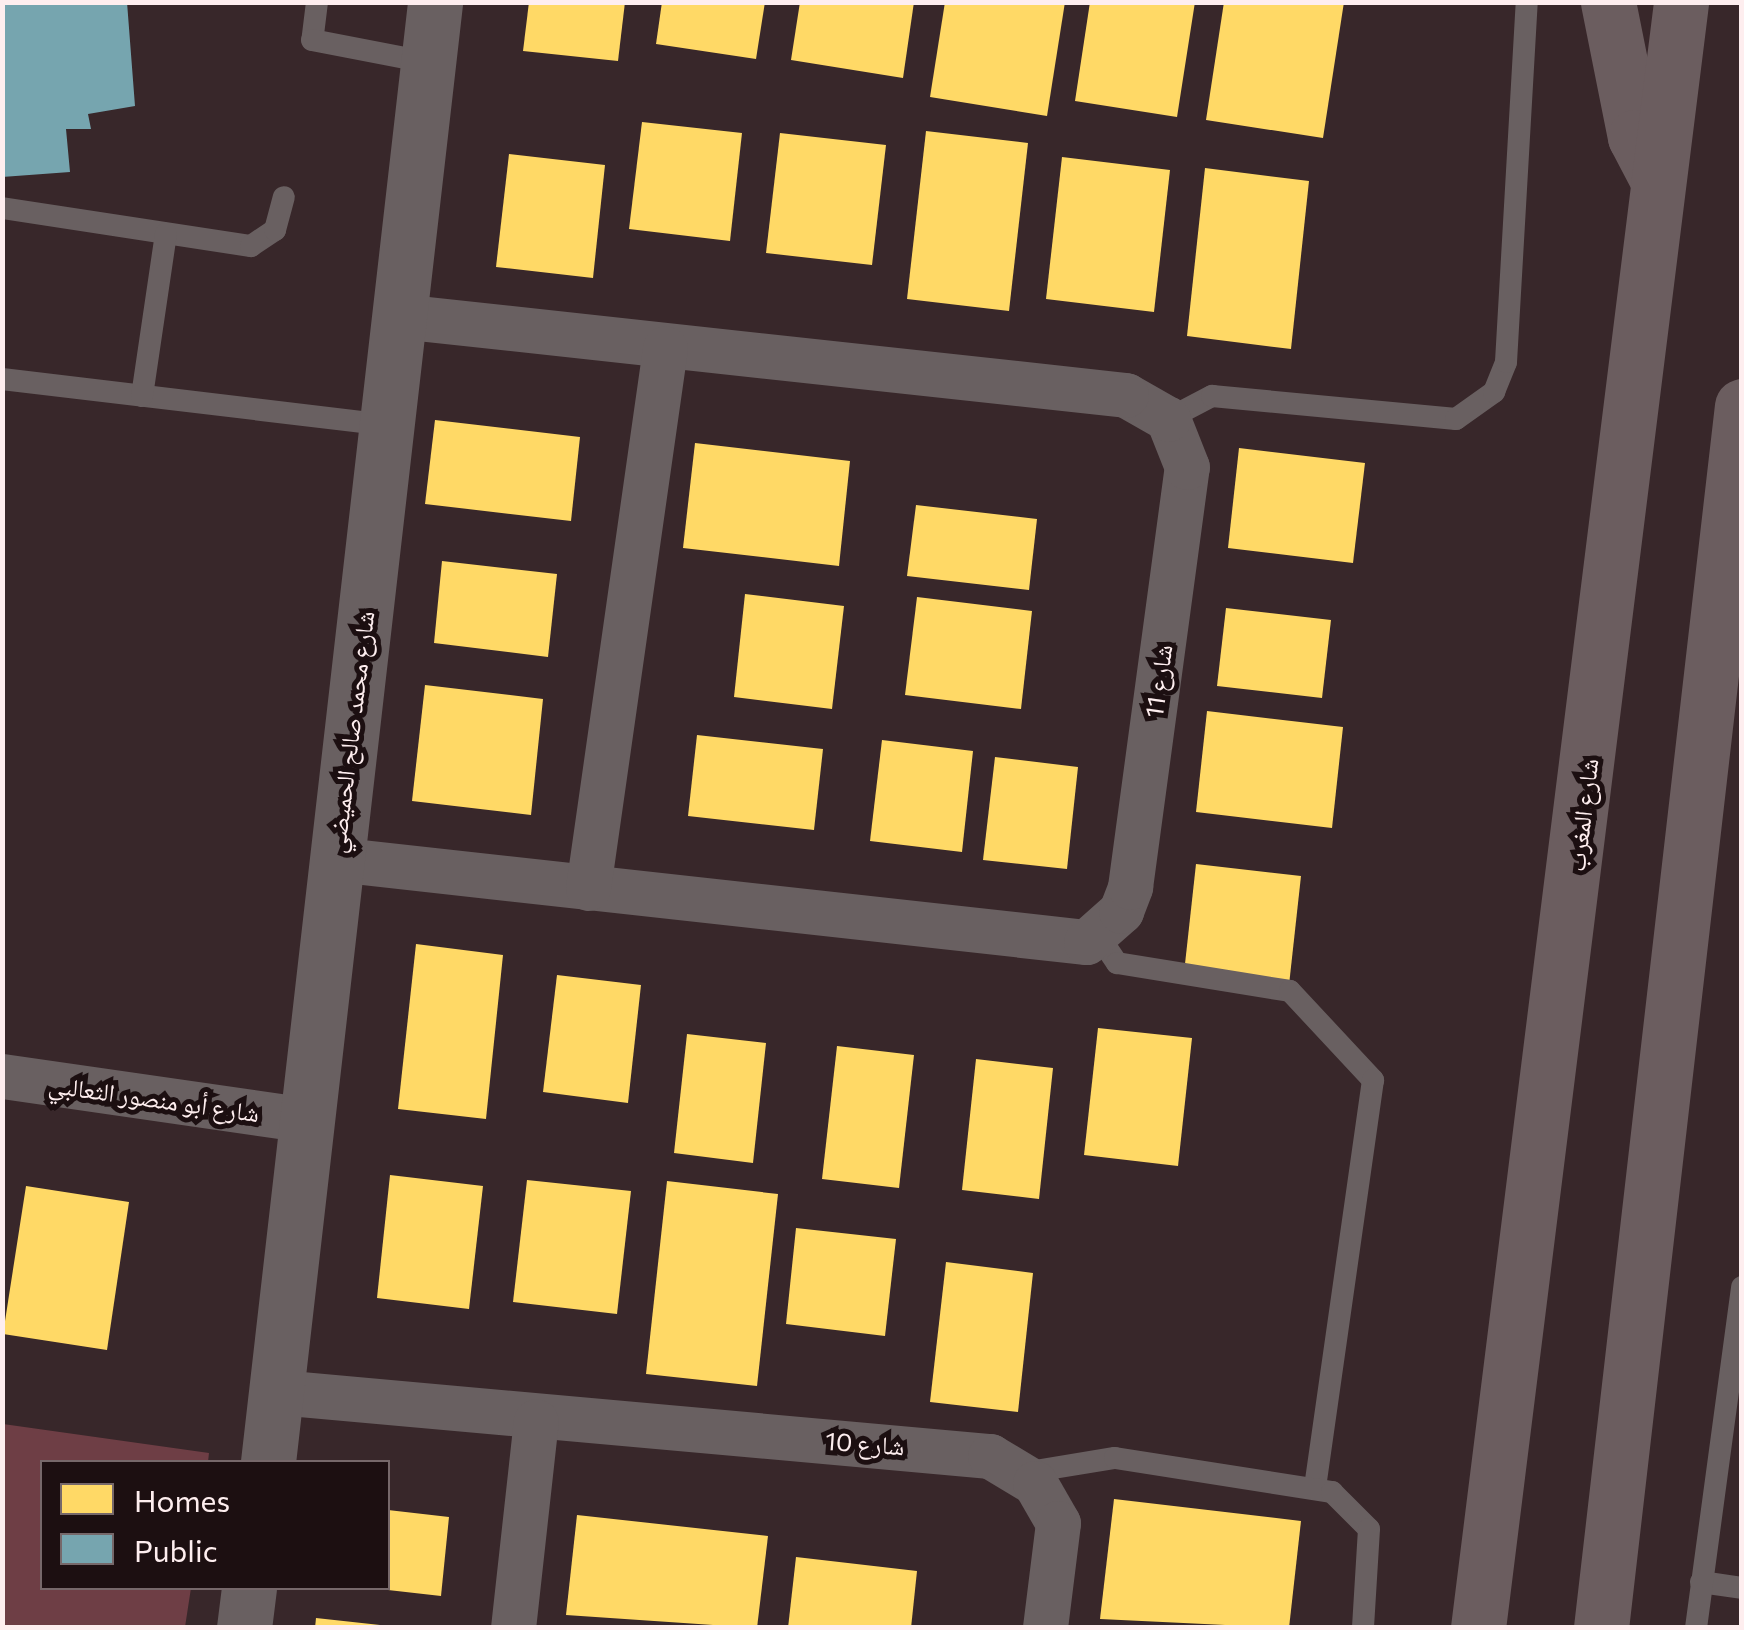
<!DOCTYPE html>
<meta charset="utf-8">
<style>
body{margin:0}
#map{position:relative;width:1744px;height:1630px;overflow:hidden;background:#38272a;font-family:Commissioner,"Noto Naskh Arabic",sans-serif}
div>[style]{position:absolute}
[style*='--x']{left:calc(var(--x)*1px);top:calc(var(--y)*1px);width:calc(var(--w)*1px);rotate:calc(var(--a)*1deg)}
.green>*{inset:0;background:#6e3e45}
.homes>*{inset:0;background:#ffd966}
.public>*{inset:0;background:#76a5af}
.service>*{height:22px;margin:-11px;padding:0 11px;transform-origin:11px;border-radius:11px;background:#696061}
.minor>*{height:45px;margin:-22.5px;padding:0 22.5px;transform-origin:22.5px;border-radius:22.5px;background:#696061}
.tertiary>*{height:55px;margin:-27.5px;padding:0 27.5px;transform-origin:27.5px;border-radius:27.5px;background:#696061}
.motorway>*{height:55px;margin:-27.5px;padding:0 27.5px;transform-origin:27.5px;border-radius:27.5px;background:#6b5d5f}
span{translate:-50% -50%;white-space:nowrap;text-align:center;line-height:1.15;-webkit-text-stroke:10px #1c0f11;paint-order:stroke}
.street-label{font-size:25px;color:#feeeef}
.frame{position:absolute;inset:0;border:5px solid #feeeef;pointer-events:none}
.legend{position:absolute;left:40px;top:1460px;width:350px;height:130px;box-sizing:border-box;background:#1c0f11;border:2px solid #76686a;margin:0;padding:12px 18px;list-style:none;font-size:30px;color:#feeeef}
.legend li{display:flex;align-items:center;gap:20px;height:50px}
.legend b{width:50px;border:2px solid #76686a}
</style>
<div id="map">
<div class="green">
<div style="clip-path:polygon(3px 1424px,209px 1453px,208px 1462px,42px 1462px,42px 1588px,191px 1588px,185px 1627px,3px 1627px)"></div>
</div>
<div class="homes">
<div style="clip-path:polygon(529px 2px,625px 2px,618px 61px,523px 51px)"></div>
<div style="clip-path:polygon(662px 2px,765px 2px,756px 59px,656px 44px)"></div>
<div style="clip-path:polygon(800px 2px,914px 2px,903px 78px,791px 60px)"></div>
<div style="clip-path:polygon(945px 2px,1065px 2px,1047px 116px,930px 97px)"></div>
<div style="clip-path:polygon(1090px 2px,1195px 2px,1177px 117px,1075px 101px)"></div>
<div style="clip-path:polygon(1224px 2px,1344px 2px,1323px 138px,1206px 120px)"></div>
<div style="clip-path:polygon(642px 122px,742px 133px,730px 241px,629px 229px)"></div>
<div style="clip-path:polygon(926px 131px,1028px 143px,1009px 311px,907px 299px)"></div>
<div style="clip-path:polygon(780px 133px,886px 145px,872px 265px,766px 253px)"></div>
<div style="clip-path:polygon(509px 154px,605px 165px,593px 278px,496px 267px)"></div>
<div style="clip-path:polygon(1062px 157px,1170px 170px,1154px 312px,1046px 299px)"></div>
<div style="clip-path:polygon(1205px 168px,1309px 181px,1291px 349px,1187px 336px)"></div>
<div style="clip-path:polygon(435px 420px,580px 437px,571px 521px,425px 504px)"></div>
<div style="clip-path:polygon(695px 443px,850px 461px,839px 566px,683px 548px)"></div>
<div style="clip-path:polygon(1239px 448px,1365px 463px,1353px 563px,1228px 548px)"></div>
<div style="clip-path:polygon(916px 505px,1037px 519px,1029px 590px,907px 576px)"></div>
<div style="clip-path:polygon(442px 561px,557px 574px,548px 657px,434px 643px)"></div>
<div style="clip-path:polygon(745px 594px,844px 606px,832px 709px,734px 697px)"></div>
<div style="clip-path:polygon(917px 597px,1032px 611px,1021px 709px,905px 695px)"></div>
<div style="clip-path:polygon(1226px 608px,1331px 620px,1322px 698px,1217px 686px)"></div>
<div style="clip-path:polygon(425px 685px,543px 699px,531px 815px,412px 801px)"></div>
<div style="clip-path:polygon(1207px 711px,1343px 727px,1332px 828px,1196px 812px)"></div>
<div style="clip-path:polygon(697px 735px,823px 749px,814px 830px,688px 816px)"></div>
<div style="clip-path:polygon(882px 740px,973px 751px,962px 852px,870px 841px)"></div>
<div style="clip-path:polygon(995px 757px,1078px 767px,1067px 869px,983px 860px)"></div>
<div style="clip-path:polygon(1196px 864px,1301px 876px,1289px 985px,1184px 973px)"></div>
<div style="clip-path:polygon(416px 944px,503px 955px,486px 1119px,398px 1109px)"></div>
<div style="clip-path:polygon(557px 975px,641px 985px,628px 1103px,543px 1092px)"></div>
<div style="clip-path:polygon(1098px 1028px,1192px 1038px,1178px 1166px,1084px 1155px)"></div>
<div style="clip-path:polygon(687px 1034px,766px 1043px,753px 1163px,674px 1153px)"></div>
<div style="clip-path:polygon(837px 1046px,914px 1055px,899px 1188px,822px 1179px)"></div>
<div style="clip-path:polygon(976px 1059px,1053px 1068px,1039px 1199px,962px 1190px)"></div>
<div style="clip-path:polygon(390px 1175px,483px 1186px,469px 1309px,377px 1298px)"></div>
<div style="clip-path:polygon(527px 1180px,631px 1191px,617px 1314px,513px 1302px)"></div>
<div style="clip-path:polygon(667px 1181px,778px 1194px,757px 1386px,646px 1374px)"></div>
<div style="clip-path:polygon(26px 1186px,129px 1202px,107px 1350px,3px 1334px)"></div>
<div style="clip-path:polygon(796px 1228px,896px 1239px,885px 1336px,786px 1324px)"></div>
<div style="clip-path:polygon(946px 1262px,1033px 1273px,1018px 1412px,930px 1402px)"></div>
<div style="clip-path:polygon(1114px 1499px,1301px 1521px,1289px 1628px,1100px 1619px)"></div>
<div style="clip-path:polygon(388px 1510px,449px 1517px,441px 1596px,388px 1590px)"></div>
<div style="clip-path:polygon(577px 1515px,768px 1536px,757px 1628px,566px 1615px)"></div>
<div style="clip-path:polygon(796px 1557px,917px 1571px,911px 1628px,788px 1628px)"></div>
<div style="clip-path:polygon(316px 1618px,380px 1625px,380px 1628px,315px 1628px)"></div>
</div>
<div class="public">
<div style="clip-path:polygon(2px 2px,127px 2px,135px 106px,88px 114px,91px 129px,66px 129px,70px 172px,2px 177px)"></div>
</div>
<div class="service">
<div style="--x:317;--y:2;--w:38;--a:97"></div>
<div style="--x:312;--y:40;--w:116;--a:10.9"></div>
<div style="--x:2;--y:208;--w:252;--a:8.7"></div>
<div style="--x:251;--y:246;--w:29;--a:-34"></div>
<div style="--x:275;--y:230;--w:34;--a:-75"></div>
<div style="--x:2;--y:379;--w:387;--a:6.8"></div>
<div style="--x:142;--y:396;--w:164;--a:-81.6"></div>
<div style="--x:1168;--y:419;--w:50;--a:-27.6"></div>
<div style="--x:1212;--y:396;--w:245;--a:5.4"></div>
<div style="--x:1456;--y:419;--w:47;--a:-35.4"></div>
<div style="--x:1494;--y:392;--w:32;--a:-68"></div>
<div style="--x:1506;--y:362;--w:361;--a:-86.7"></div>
<div style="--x:1098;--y:935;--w:34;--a:56"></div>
<div style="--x:1117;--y:963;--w:175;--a:9.2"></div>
<div style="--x:1290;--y:991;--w:122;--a:47"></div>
<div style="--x:1373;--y:1080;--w:409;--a:98.1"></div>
<div style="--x:1023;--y:1473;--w:93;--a:-9.3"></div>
<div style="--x:1115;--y:1458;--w:220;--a:8.9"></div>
<div style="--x:1332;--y:1492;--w:52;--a:45"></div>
<div style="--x:1369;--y:1529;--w:99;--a:93.5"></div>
<div style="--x:1701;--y:1582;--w:41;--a:8.3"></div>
<div style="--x:1696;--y:1628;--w:344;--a:-82.3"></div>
</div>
<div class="minor">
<div style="--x:335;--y:859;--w:756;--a:6.31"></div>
<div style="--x:1086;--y:942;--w:47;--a:-41.5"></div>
<div style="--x:1121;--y:911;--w:26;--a:-69"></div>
<div style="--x:1130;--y:887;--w:424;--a:-82.3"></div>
<div style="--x:1187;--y:467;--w:52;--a:-111.6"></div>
<div style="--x:1168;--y:419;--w:48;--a:-150.3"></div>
<div style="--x:1126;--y:395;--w:730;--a:-173.79"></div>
<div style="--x:588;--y:888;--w:545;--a:-81.88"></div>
<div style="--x:2;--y:1076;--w:307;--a:8.2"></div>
<div style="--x:278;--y:1392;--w:715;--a:5.14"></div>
<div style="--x:990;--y:1456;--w:52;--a:31"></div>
<div style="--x:1035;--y:1483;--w:46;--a:60.1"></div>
<div style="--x:1058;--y:1523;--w:106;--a:97.1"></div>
<div style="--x:513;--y:1628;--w:208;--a:-83.7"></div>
</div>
<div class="tertiary">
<div style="--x:268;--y:1462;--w:1470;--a:-83.47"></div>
<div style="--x:244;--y:1628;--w:40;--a:-82.9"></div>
</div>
<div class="motorway">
<div style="--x:1608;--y:2;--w:138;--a:78.7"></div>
<div style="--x:1635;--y:137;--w:50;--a:62.4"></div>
<div style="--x:1478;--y:1628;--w:1639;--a:-82.88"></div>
<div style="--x:1601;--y:1628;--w:1230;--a:-83.42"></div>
</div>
<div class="street-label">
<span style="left:1158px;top:681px;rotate:-82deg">شارع 11</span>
<span style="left:350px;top:732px;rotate:-83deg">شارع محمد صالح الحميضي</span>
<span style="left:1582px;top:815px;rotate:-83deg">شارع المغرب</span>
<span style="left:154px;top:1098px;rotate:8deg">شارع أبو منصور الثعالبي</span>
<span style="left:865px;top:1443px;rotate:4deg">شارع 10</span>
</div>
<div class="frame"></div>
<ul class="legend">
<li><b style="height:28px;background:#ffd966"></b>Homes</li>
<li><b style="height:28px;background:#76a5af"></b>Public</li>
</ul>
</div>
